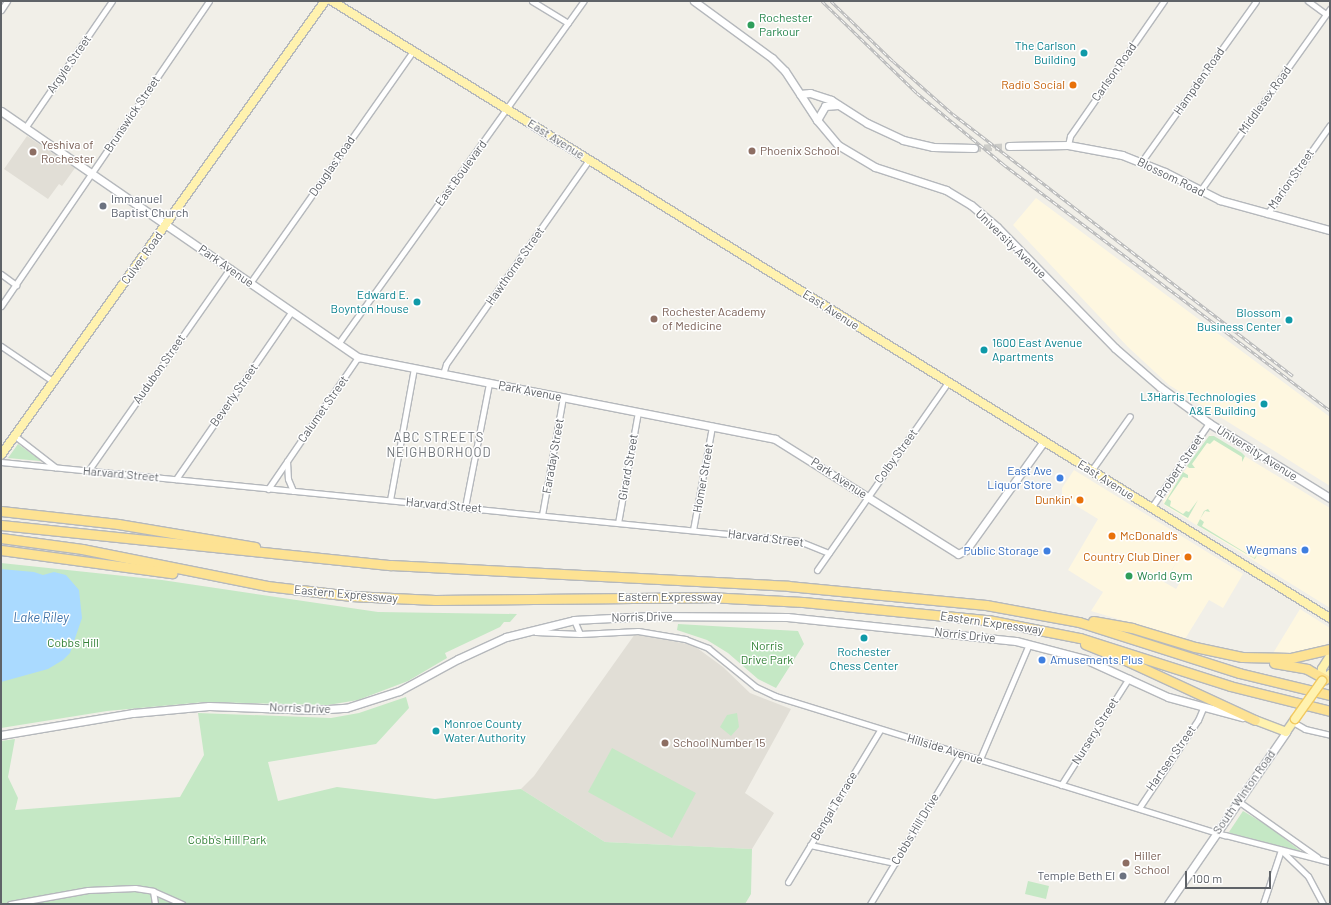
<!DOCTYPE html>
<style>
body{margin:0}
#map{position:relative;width:1331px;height:905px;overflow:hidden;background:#f1efe8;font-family:Barlow,sans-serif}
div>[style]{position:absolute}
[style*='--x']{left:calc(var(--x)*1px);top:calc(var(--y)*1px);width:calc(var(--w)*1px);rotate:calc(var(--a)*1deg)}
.commercial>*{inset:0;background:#fef7e0}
.education>*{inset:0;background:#e1ded6}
.green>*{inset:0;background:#c5e8c5}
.water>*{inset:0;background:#aadaff}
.secondary-tunnel>*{height:7px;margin-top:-3.5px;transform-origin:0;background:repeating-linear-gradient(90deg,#ccccc8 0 7px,transparent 0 10.5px)}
.roads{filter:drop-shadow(1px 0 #b5b8bc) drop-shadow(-1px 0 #b5b8bc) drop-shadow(0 1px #b5b8bc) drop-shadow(0 -1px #b5b8bc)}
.street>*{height:5px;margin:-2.5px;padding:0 2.5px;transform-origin:2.5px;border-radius:2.5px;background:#fff}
.secondary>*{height:7px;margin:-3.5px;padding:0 3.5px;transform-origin:3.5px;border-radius:3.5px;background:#fff}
.primary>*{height:8px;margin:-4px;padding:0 4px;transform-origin:4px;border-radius:4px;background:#fff2af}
.highway>*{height:9px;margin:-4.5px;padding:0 4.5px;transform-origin:4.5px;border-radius:4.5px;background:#fde293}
.rail>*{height:3px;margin-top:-1.5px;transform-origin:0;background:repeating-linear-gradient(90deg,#fff 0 4.5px,#b6b7b8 0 9px);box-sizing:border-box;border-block:1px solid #b6b7b8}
.bridges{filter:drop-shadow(1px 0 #f2c960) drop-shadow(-1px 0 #f2c960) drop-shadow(0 1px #f2c960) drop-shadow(0 -1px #f2c960)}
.primary-bridge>*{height:8px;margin:-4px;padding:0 4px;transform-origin:4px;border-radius:4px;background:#fff2af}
.dots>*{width:11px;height:11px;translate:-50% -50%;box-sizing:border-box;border:2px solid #fff;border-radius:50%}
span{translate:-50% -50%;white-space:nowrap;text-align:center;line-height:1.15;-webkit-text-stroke:3px #fff;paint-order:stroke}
.leisure-label{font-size:12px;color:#27864d}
.left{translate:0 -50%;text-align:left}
.culture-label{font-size:12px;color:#0d838f}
.right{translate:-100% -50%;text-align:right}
.street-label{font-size:12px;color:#5f6368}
.food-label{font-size:12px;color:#c56008}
.education-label{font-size:12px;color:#785e54}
.worship-label{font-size:12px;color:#5b616d}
.shop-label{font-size:12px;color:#366cbe}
.park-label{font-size:12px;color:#348238}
.neighbourhood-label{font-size:13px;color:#70757a;letter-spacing:1px}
.water-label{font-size:13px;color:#4174aa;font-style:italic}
.frame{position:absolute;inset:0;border:2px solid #5f6368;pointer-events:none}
.scale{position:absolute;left:1185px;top:871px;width:86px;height:18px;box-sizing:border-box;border:2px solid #5f6368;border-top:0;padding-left:5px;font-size:12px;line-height:14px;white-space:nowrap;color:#5f6368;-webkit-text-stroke:3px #fff;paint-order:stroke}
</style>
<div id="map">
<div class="commercial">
<div style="clip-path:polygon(1036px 198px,1330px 417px,1330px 486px,1169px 385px,1128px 347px,1013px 225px)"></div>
<div style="clip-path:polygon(1210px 435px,1330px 508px,1330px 608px,1164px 505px,1163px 501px)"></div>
<div style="clip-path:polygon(evenodd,1074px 470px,1243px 574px,1223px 608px,1209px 600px,1185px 639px,1091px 611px,1103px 592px,1068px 570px,1098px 519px,1062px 497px,1062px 488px,1074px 470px,1179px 558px,1168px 577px,1179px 584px,1176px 589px,1164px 582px,1179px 558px)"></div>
<div style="clip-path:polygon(1300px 609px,1330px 628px,1330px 638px,1326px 646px,1309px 651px,1272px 655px)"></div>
</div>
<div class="education">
<div style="clip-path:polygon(27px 136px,75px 168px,62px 186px,59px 184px,48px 199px,4px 169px)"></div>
<div style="clip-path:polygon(635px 634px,693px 645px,723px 667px,750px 693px,791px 709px,745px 793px,774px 813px,752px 849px,605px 842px,521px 789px,534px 776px)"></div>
</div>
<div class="green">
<div style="clip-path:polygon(1209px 436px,1214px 436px,1242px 453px,1245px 456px,1242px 462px,1242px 457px,1214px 440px,1210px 444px,1207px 443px,1192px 464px,1195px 468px,1189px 468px,1187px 466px)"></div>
<div style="clip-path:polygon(18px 444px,40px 460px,40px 461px,8px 458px)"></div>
<div style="clip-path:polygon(1183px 472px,1188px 475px,1188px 478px,1183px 477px,1168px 499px,1171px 501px,1170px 506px,1183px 514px,1186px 511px,1189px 512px,1198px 500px,1188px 518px,1164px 504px)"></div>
<div style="clip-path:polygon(1208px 509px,1210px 512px,1205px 511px,1200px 519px,1204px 522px,1202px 526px,1254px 558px,1257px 555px,1255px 559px,1197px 525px,1204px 511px)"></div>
<div style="clip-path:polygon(1px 563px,162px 580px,378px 612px,517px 614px,510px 622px,504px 622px,500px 627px,445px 653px,447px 658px,408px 681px,358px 700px,328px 705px,205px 702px,107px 711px,1px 728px)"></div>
<div style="clip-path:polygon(678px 624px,798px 631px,804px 644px,776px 688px,758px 679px,728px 653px,707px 640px,677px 630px)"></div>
<div style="clip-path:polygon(406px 697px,409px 708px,376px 744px,268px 762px,278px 801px,337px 787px,435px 799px,521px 789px,605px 842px,752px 849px,751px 894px,745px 904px,1px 904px,1px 741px,15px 739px,8px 777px,18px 798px,15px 810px,180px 797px,204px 755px,198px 713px,331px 718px,359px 713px)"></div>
<div style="clip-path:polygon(737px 713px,739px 727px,731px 736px,720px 727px,727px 715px)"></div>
<div style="clip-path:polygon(612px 748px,696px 793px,672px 838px,588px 792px)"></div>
<div style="clip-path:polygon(1243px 811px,1268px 826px,1302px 852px,1230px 833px,1229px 832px)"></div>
<div style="clip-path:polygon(1028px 881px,1049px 886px,1046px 899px,1025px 894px)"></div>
</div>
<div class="water">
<div style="clip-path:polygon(1px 569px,34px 572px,43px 575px,54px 572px,66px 575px,79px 590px,82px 618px,70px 653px,63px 660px,48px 669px,1px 682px)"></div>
</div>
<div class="secondary-tunnel">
<div style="--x:974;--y:148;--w:35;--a:-3"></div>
</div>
<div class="roads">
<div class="street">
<div style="--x:532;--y:1;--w:42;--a:31.4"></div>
<div style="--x:1308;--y:1;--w:22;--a:36"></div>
<div style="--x:1;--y:10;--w:11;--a:-56"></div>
<div style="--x:25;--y:128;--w:154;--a:-55.6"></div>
<div style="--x:1068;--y:145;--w:9;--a:-77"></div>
<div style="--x:1070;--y:136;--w:165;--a:-55.2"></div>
<div style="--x:1142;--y:161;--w:196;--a:-54.5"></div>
<div style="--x:1200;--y:191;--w:224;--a:-54.5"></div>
<div style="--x:1267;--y:214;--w:109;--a:-54.7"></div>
<div style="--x:1;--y:274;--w:19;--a:36"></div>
<div style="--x:250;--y:283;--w:285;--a:-54.9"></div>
<div style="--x:1;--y:306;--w:369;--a:-55.7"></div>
<div style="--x:338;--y:344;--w:422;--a:-54.4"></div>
<div style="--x:1;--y:346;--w:64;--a:34.2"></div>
<div style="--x:443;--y:374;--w:10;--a:-73"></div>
<div style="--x:446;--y:364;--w:249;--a:-55"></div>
<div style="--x:15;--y:436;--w:51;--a:37.8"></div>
<div style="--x:287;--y:461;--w:18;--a:87"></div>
<div style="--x:288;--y:479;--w:13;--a:67"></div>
<div style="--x:1;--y:462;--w:802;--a:5.65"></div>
<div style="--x:799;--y:541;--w:32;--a:22"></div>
<div style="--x:88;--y:471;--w:248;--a:-55"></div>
<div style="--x:1091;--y:471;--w:67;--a:-54.7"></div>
<div style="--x:176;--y:479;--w:203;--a:-55.4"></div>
<div style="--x:268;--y:489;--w:160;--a:-55.7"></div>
<div style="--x:390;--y:500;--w:134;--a:-79.7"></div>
<div style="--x:465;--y:507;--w:126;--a:-79"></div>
<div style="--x:1151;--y:508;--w:103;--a:-55.7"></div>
<div style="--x:542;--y:515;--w:120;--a:-79.9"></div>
<div style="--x:618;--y:523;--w:113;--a:-79.8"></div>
<div style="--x:693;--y:530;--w:106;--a:-79.6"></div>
<div style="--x:817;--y:570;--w:229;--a:-55.1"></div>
<div style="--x:574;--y:620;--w:15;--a:67"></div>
<div style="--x:580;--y:634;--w:58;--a:-3"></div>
<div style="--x:638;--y:631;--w:48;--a:9.7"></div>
<div style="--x:685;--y:639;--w:25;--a:21"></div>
<div style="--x:708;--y:648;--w:62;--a:39.1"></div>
<div style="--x:756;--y:687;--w:21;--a:25"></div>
<div style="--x:775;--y:696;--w:471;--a:17.2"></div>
<div style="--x:1225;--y:835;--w:108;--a:14.4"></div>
<div style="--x:536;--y:632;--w:44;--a:2.6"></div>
<div style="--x:1293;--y:722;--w:14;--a:30"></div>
<div style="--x:1305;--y:729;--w:26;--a:13"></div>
<div style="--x:980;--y:759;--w:125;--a:-66.9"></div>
<div style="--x:1061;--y:785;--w:127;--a:-57.6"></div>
<div style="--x:1238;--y:801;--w:97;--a:35.3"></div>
<div style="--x:1139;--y:808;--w:106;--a:-56.2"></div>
<div style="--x:1198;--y:720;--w:13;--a:-67"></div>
<div style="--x:810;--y:845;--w:87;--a:12"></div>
<div style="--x:788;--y:882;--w:178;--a:-58.8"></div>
<div style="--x:153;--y:891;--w:13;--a:81"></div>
<div style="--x:10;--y:904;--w:79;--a:-10.2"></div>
<div style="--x:88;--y:890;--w:47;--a:-2.4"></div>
<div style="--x:135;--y:888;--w:18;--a:9"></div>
<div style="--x:153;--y:891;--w:32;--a:24"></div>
<div style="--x:870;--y:904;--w:176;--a:-58.9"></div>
<div style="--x:1263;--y:904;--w:57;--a:-71.6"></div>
<div style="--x:1281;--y:850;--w:37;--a:44"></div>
<div style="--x:1308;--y:876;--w:32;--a:62"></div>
</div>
<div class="secondary">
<div style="--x:694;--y:1;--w:97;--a:36.2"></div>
<div style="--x:772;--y:58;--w:18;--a:45"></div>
<div style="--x:785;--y:71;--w:59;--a:56.9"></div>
<div style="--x:817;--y:120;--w:33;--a:50"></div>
<div style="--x:838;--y:145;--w:43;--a:30.7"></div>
<div style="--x:875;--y:167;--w:75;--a:17.9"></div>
<div style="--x:946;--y:190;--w:29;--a:31"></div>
<div style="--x:971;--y:205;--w:34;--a:40"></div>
<div style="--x:997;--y:227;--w:169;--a:45.7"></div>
<div style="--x:1115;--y:348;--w:60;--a:40.9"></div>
<div style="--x:1160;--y:387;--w:61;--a:36.3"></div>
<div style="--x:1209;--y:423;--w:142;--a:31.8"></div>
<div style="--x:800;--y:94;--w:10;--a:-6"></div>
<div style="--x:810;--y:93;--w:22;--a:18"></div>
<div style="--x:831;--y:100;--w:43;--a:32.6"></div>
<div style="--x:867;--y:123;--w:40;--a:25"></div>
<div style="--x:903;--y:140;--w:31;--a:13"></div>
<div style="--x:933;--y:147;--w:41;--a:1.4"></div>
<div style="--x:1;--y:111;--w:434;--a:34.6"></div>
<div style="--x:358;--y:357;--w:425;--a:11.1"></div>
<div style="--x:775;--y:439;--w:216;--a:32.1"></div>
<div style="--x:958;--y:554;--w:9;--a:-27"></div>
<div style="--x:966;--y:550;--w:134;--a:-54.4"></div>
<div style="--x:817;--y:120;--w:16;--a:-60"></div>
<div style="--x:825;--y:106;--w:13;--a:-4"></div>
<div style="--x:1009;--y:146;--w:59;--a:-1"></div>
<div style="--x:1068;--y:145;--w:55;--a:10.5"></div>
<div style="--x:1122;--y:155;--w:46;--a:21.6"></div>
<div style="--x:1165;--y:172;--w:62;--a:27"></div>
<div style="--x:1220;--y:200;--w:114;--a:15.3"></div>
<div style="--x:1;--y:735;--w:134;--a:-9.5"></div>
<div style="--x:133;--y:713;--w:76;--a:-5.3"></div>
<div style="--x:209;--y:706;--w:106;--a:2.2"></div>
<div style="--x:315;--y:710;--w:31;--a:-4"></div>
<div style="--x:346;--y:708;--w:56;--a:-17.8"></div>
<div style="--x:399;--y:691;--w:67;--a:-28.5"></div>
<div style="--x:458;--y:659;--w:53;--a:-24.6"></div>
<div style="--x:506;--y:637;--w:70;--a:-14"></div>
<div style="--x:574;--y:620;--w:76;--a:-3"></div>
<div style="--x:650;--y:616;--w:137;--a:0.4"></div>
<div style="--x:787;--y:617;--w:230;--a:6"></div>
<div style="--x:1016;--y:641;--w:71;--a:14.6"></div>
<div style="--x:1085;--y:659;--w:91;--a:24.6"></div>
<div style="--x:1168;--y:697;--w:77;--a:15.1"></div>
<div style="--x:1168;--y:904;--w:209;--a:-55.5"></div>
</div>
<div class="primary">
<div style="--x:332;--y:1;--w:1173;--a:31.73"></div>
<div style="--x:1;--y:455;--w:558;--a:-54.49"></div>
<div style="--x:1330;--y:656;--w:15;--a:122"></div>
<div style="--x:1322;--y:669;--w:12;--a:90"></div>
<div style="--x:1322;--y:681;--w:11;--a:-41"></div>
<div style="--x:1255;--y:720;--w:33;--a:21"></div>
<div style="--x:1286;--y:732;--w:16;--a:-55"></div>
</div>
<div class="highway">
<div style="--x:1;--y:511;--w:118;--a:6.3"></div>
<div style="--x:118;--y:524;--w:139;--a:9.5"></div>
<div style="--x:1;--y:525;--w:392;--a:5.9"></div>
<div style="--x:391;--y:565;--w:398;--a:3"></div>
<div style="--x:788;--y:586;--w:199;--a:5.5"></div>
<div style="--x:986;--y:605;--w:95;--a:10.4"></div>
<div style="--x:1079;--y:622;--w:168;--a:17.7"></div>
<div style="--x:1239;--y:673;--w:94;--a:13.6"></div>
<div style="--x:1;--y:538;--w:82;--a:7.7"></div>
<div style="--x:82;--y:549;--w:189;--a:11.3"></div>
<div style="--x:267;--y:586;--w:85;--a:6.8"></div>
<div style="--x:351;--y:596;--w:84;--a:2.7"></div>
<div style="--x:435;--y:600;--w:273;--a:-0.6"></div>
<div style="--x:708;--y:597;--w:95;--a:3"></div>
<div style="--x:803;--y:602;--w:186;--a:5.6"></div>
<div style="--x:988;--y:620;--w:94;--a:11.1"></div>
<div style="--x:1080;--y:638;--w:157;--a:17.7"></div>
<div style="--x:1230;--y:686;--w:103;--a:14"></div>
<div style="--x:1;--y:550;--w:173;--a:7.7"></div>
<div style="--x:1093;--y:621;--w:40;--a:10"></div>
<div style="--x:1132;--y:628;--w:66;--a:16.8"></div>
<div style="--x:1195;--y:647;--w:48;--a:12"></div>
<div style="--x:1242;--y:657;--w:49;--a:1.2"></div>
<div style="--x:1291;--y:658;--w:40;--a:-13"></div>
<div style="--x:1085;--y:644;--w:43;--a:21.8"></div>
<div style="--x:1125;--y:660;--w:143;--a:24.8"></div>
<div style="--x:1274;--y:663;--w:34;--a:10"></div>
<div style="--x:1307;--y:669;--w:21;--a:29"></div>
</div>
</div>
<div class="rail">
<div style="--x:822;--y:1;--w:132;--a:44.1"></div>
<div style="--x:917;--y:93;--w:112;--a:39.5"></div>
<div style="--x:1003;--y:164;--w:409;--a:37"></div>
<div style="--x:831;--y:1;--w:86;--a:44.1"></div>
<div style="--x:893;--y:61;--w:80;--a:41.5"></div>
<div style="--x:953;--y:114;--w:429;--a:37.6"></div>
</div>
<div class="bridges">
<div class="primary-bridge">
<div style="--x:1295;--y:719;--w:47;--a:-54.6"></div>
</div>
</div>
<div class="dots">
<div style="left:751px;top:25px;background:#2e9e5b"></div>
<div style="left:1084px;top:53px;background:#0f9aa8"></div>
<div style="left:1073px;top:85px;background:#e8710a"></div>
<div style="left:752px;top:151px;background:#8d6e63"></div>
<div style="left:33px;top:152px;background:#8d6e63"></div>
<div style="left:103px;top:206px;background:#6b7280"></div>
<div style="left:417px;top:302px;background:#0f9aa8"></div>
<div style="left:654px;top:319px;background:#8d6e63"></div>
<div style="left:1289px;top:320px;background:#0f9aa8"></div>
<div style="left:984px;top:350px;background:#0f9aa8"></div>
<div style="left:1264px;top:404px;background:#0f9aa8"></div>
<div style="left:1060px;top:478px;background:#3f7fe0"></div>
<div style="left:1080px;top:500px;background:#e8710a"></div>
<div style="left:1112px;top:536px;background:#e8710a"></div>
<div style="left:1305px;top:550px;background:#3f7fe0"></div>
<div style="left:1047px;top:551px;background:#3f7fe0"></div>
<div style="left:1188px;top:557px;background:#e8710a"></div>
<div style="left:1129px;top:576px;background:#2e9e5b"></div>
<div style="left:864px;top:638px;background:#0f9aa8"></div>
<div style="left:1042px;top:660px;background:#3f7fe0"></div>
<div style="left:436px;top:731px;background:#0f9aa8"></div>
<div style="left:665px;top:743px;background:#8d6e63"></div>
<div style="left:1126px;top:863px;background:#8d6e63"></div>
<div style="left:1123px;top:876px;background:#6b7280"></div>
</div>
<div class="leisure-label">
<span class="left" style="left:759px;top:25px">Rochester<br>Parkour</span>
<span class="left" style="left:1137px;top:576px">World Gym</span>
</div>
<div class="culture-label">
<span class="right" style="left:1076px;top:53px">The Carlson<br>Building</span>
<span class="right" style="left:409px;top:302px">Edward E.<br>Boynton House</span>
<span class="right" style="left:1281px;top:320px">Blossom<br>Business Center</span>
<span class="left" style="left:992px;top:350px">1600 East Avenue<br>Apartments</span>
<span class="right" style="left:1256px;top:404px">L3Harris Technologies<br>A&amp;E Building</span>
<span style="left:864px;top:659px">Rochester<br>Chess Center</span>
<span class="left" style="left:444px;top:731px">Monroe County<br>Water Authority</span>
</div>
<div class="street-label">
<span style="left:69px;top:64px;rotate:-55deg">Argyle Street</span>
<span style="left:1114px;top:72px;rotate:-55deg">Carlson Road</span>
<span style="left:1199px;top:81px;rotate:-55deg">Hampden Road</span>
<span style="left:1265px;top:100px;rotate:-54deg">Middlesex Road</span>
<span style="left:132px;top:114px;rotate:-56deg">Brunswick Street</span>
<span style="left:556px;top:139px;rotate:32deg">East Avenue</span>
<span style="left:332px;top:166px;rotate:-55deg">Douglas Road</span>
<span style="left:461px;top:173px;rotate:-54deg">East Boulevard</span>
<span style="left:1171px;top:177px;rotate:26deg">Blossom Road</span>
<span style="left:1291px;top:179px;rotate:-55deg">Marion Street</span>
<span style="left:1011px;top:244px;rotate:44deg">University Avenue</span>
<span style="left:142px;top:258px;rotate:-54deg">Culver Road</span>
<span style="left:226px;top:266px;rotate:35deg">Park Avenue</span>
<span style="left:515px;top:266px;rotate:-55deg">Hawthorne Street</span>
<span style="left:831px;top:310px;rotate:32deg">East Avenue</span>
<span style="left:159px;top:369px;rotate:-55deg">Audubon Street</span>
<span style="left:530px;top:391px;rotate:11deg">Park Avenue</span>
<span style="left:234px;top:395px;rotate:-55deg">Beverly Street</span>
<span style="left:323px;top:409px;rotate:-55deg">Calumet Street</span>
<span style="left:1257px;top:453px;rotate:32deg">University Avenue</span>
<span style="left:553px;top:456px;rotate:-80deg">Faraday Street</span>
<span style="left:896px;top:456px;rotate:-54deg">Colby Street</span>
<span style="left:1180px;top:466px;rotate:-56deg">Probert Street</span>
<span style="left:628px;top:467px;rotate:-80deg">Girard Street</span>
<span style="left:121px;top:474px;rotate:5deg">Harvard Street</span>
<span style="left:703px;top:478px;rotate:-80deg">Homer Street</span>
<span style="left:839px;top:478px;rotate:33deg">Park Avenue</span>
<span style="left:1106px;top:480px;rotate:32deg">East Avenue</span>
<span style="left:444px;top:505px;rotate:5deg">Harvard Street</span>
<span style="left:766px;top:538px;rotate:7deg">Harvard Street</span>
<span style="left:346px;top:594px;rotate:5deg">Eastern Expressway</span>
<span style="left:670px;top:597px">Eastern Expressway</span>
<span style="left:642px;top:617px;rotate:-1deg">Norris Drive</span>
<span style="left:992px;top:623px;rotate:8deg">Eastern Expressway</span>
<span style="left:965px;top:635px;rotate:6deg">Norris Drive</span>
<span style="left:300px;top:708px;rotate:2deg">Norris Drive</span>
<span style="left:1095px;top:731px;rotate:-58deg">Nursery Street</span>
<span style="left:945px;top:749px;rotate:17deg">Hillside Avenue</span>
<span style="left:1171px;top:758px;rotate:-55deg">Hartsen Street</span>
<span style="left:1244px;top:792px;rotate:-55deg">South Winton Road</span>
<span style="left:834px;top:806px;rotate:-59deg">Bengal Terrace</span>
<span style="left:915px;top:829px;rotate:-59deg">Cobbs Hill Drive</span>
</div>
<div class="food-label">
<span class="right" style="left:1065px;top:85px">Radio Social</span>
<span class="right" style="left:1072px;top:500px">Dunkin'</span>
<span class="left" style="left:1120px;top:536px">McDonald's</span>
<span class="right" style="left:1180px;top:557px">Country Club Diner</span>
</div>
<div class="education-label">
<span class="left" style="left:41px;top:152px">Yeshiva of<br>Rochester</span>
<span class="left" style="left:760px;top:151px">Phoenix School</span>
<span class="left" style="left:662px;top:319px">Rochester Academy<br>of Medicine</span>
<span class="left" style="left:673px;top:743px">School Number 15</span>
<span class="left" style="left:1134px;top:863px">Hiller<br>School</span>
</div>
<div class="worship-label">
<span class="left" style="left:111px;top:206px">Immanuel<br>Baptist Church</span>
<span class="right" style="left:1115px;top:876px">Temple Beth El</span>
</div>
<div class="shop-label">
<span class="right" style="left:1052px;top:478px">East Ave<br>Liquor Store</span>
<span class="right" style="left:1297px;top:550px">Wegmans</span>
<span class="right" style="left:1039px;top:551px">Public Storage</span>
<span class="left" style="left:1050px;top:660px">Amusements Plus</span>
</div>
<div class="park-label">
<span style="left:73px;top:643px">Cobbs Hill</span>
<span style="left:767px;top:653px">Norris<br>Drive Park</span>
<span style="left:227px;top:840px">Cobb's Hill Park</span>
</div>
<div class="neighbourhood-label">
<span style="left:439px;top:445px">ABC STREETS<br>NEIGHBORHOOD</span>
</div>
<div class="water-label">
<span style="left:41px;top:617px">Lake Riley</span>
</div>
<div class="frame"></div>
<div class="scale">100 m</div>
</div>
